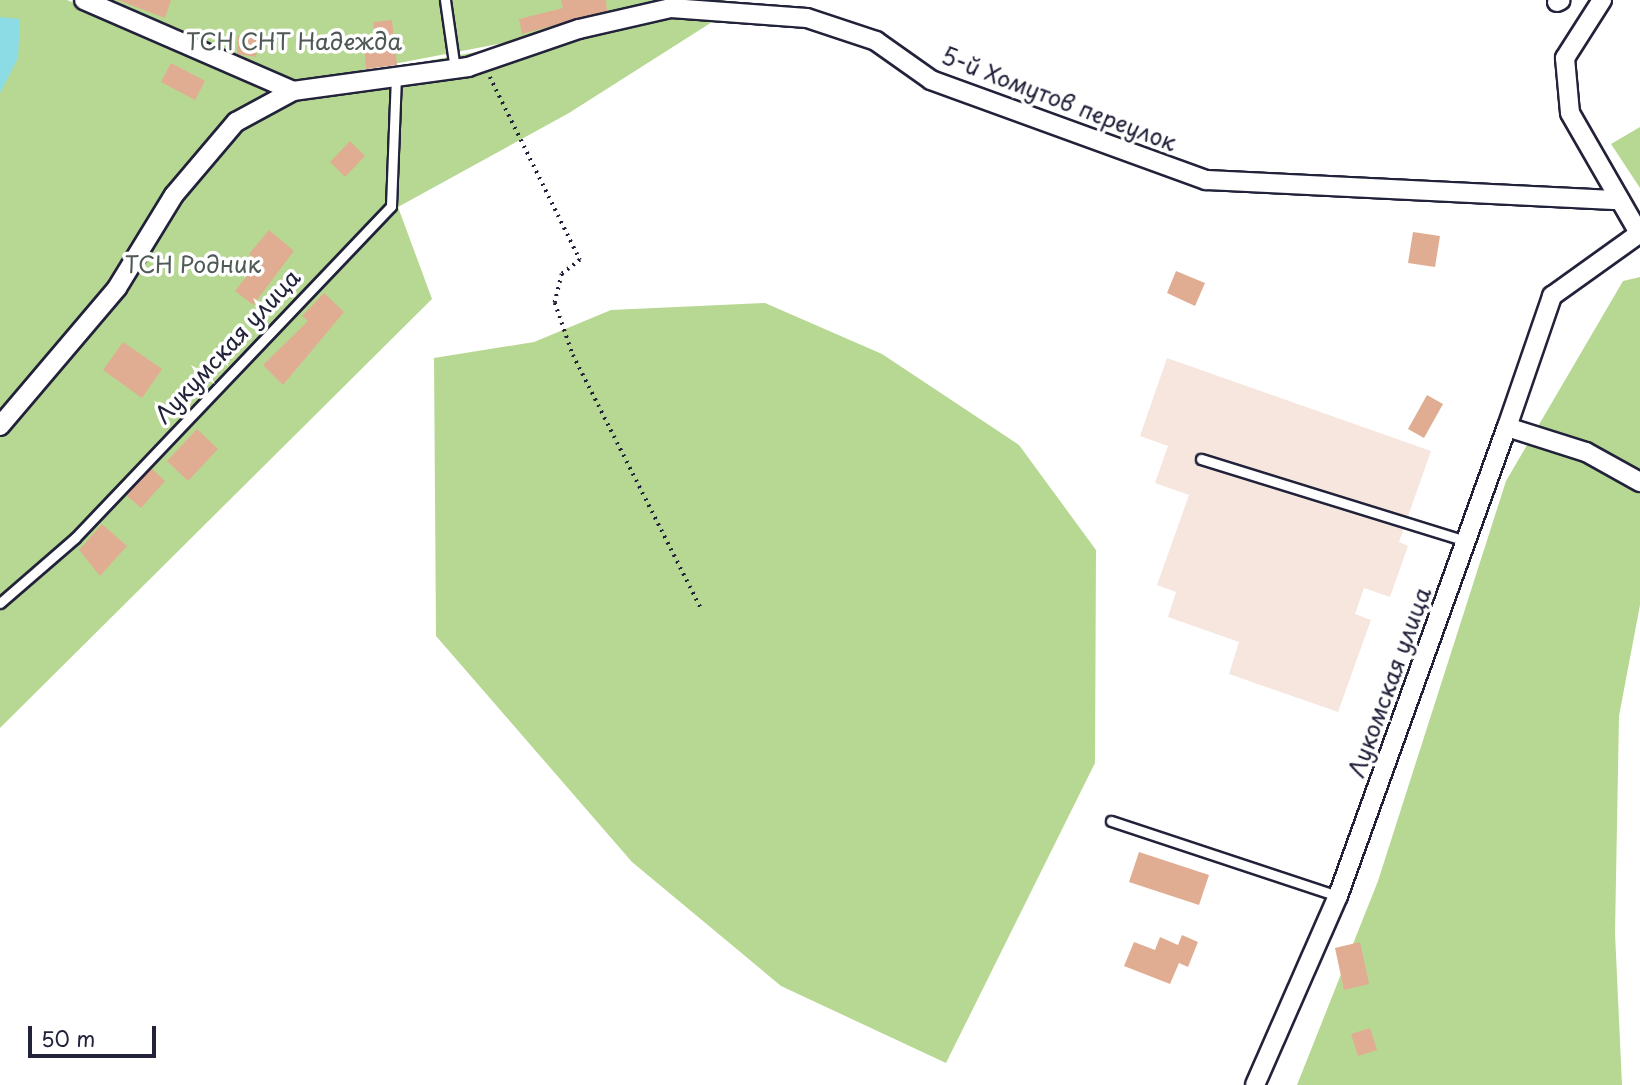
<!DOCTYPE html>
<meta charset="utf-8">
<style>
body{margin:0}
#map{position:relative;width:1640px;height:1085px;overflow:hidden;background:#fff;font-family:"Playpen Sans",sans-serif}
div>[style]{position:absolute}
[style*='--x']{left:calc(var(--x)*1px);top:calc(var(--y)*1px);width:calc(var(--w)*1px);rotate:calc(var(--a)*1deg)}
.built>*{inset:0;background:#f6e6de}
.green>*{inset:0;background:#b7d892}
.water>*{inset:0;background:#8bdce5}
.building>*{inset:0;background:#e0ad92}
.path>*{height:3.5px;margin-top:-1.75px;transform-origin:0;background:repeating-linear-gradient(90deg,#22223b 0 2px,transparent 0 7px)}
.roads{filter:drop-shadow(2px 0 #22223b) drop-shadow(-2px 0 #22223b) drop-shadow(0 2px #22223b) drop-shadow(0 -2px #22223b)}
.service>*{height:9px;margin:-4.5px;padding:0 4.5px;transform-origin:4.5px;border-radius:4.5px;background:#fff}
.minor>*{height:18px;margin:-9px;padding:0 9px;transform-origin:9px;border-radius:9px;background:#fff}
span{translate:-50% -50%;white-space:nowrap;text-align:center;line-height:1.15;-webkit-text-stroke:7px #fff;paint-order:stroke}
.park-label{font-size:23px;color:#4f5955}
.street-label{font-size:23px;color:#22223b}
.scale{position:absolute;left:28px;top:1026px;width:128px;height:32px;box-sizing:border-box;border:4px solid #22223b;border-top:0;padding-left:9px;font-size:21px;line-height:24px;white-space:nowrap;color:#22223b;-webkit-text-stroke:5px #fff;paint-order:stroke}
</style>
<div id="map">
<div class="built">
<div style="clip-path:polygon(1167px 358px,1431px 451px,1399px 542px,1408px 546px,1390px 597px,1364px 588px,1355px 614px,1371px 620px,1338px 712px,1229px 674px,1239px 642px,1168px 617px,1176px 592px,1157px 585px,1189px 495px,1155px 483px,1168px 446px,1140px 436px)"></div>
</div>
<div class="green">
<div style="clip-path:polygon(0 0,67px 0,275px 89px,742px 3px,569px 113px,398px 207px,432px 299px,0 728px)"></div>
<div style="clip-path:polygon(91px 0,728px 0,289px 84px)"></div>
<div style="clip-path:polygon(1640px 127px,1640px 188px,1611px 144px)"></div>
<div style="clip-path:polygon(1640px 277px,1640px 605px,1619px 716px,1615px 933px,1622px 1085px,1297px 1085px,1378px 881px,1506px 481px,1623px 281px)"></div>
<div style="clip-path:polygon(765px 303px,882px 354px,1019px 445px,1096px 550px,1095px 763px,946px 1063px,781px 986px,632px 862px,436px 636px,434px 358px,534px 342px,611px 310px)"></div>
</div>
<div class="water">
<div style="clip-path:polygon(0 17px,20px 19px,18px 58px,0 93px)"></div>
</div>
<div class="building">
<div style="clip-path:polygon(118px 0,171px 0,165px 18px)"></div>
<div style="clip-path:polygon(561px 0,606px 0,607px 11px,522px 34px,519px 19px,563px 8px)"></div>
<div style="clip-path:polygon(392px 20px,397px 65px,366px 69px,364px 46px,376px 45px,373px 22px)"></div>
<div style="clip-path:polygon(238px 36px,258px 37px,256px 57px,237px 54px)"></div>
<div style="clip-path:polygon(171px 63px,205px 81px,195px 100px,161px 82px)"></div>
<div style="clip-path:polygon(350px 141px,365px 156px,345px 177px,330px 162px)"></div>
<div style="clip-path:polygon(269px 230px,294px 251px,253px 305px,235px 291px,258px 262px,249px 254px)"></div>
<div style="clip-path:polygon(1413px 232px,1440px 236px,1435px 267px,1408px 263px)"></div>
<div style="clip-path:polygon(1176px 271px,1205px 283px,1195px 306px,1167px 293px)"></div>
<div style="clip-path:polygon(324px 293px,344px 312px,283px 385px,263px 365px,308px 321px,302px 316px)"></div>
<div style="clip-path:polygon(123px 342px,162px 369px,142px 398px,103px 370px)"></div>
<div style="clip-path:polygon(1427px 395px,1443px 404px,1424px 438px,1408px 429px)"></div>
<div style="clip-path:polygon(197px 429px,218px 449px,188px 481px,167px 461px)"></div>
<div style="clip-path:polygon(151px 468px,165px 481px,141px 508px,126px 495px)"></div>
<div style="clip-path:polygon(102px 524px,127px 546px,100px 576px,79px 550px)"></div>
<div style="clip-path:polygon(1139px 852px,1209px 875px,1199px 905px,1129px 882px)"></div>
<div style="clip-path:polygon(1182px 935px,1198px 942px,1188px 967px,1179px 963px,1170px 984px,1124px 966px,1134px 942px,1155px 950px,1160px 937px,1178px 945px)"></div>
<div style="clip-path:polygon(1360px 942px,1369px 984px,1344px 990px,1335px 948px)"></div>
<div style="clip-path:polygon(1370px 1028px,1377px 1050px,1358px 1056px,1351px 1034px)"></div>
</div>
<div class="path">
<div style="--x:490;--y:77;--w:204;--a:63.8"></div>
<div style="--x:580;--y:260;--w:23;--a:142"></div>
<div style="--x:562;--y:274;--w:30;--a:104"></div>
<div style="--x:555;--y:303;--w:55;--a:70.9"></div>
<div style="--x:573;--y:355;--w:284;--a:63.2"></div>
</div>
<div class="roads">
<div class="service">
<div style="--x:445;--y:0;--w:70;--a:81.8"></div>
<div style="--x:1201;--y:459;--w:277;--a:17.2"></div>
<div style="--x:0;--y:603;--w:99;--a:-40.9"></div>
<div style="--x:75;--y:538;--w:458;--a:-46.4"></div>
<div style="--x:391;--y:206;--w:129;--a:-87.8"></div>
<div style="--x:1111;--y:821;--w:239;--a:18.3"></div>
</div>
<div class="minor">
<div style="--x:84;--y:0;--w:228;--a:23.5"></div>
<div style="--x:1602;--y:0;--w:69;--a:122.5"></div>
<div style="--x:1565;--y:58;--w:55;--a:84.8"></div>
<div style="--x:1570;--y:113;--w:138;--a:60.1"></div>
<div style="--x:1557;--y:2;--w:4;--a:-27"></div>
<div style="--x:0;--y:426;--w:181;--a:-49.7"></div>
<div style="--x:117;--y:288;--w:109;--a:-58.5"></div>
<div style="--x:174;--y:195;--w:96;--a:-49.7"></div>
<div style="--x:236;--y:122;--w:65;--a:-28.5"></div>
<div style="--x:293;--y:91;--w:177;--a:-7.8"></div>
<div style="--x:468;--y:67;--w:117;--a:-18.9"></div>
<div style="--x:579;--y:29;--w:94;--a:-12.9"></div>
<div style="--x:671;--y:8;--w:136;--a:4.2"></div>
<div style="--x:807;--y:18;--w:73;--a:18.4"></div>
<div style="--x:876;--y:41;--w:67;--a:35.3"></div>
<div style="--x:931;--y:80;--w:293;--a:20"></div>
<div style="--x:1206;--y:180;--w:414;--a:2.8"></div>
<div style="--x:1507;--y:427;--w:139;--a:-71"></div>
<div style="--x:1552;--y:296;--w:108;--a:-35.6"></div>
<div style="--x:1255;--y:1085;--w:206;--a:-66.3"></div>
<div style="--x:1338;--y:896;--w:499;--a:-70.2"></div>
<div style="--x:1507;--y:427;--w:83;--a:17.6"></div>
<div style="--x:1586;--y:452;--w:62;--a:29.1"></div>
</div>
</div>
<div class="park-label">
<span style="left:294px;top:41px">ТСН СНТ Надежда</span>
<span style="left:193px;top:264px">ТСН Родник</span>
</div>
<div class="street-label">
<span style="left:1059px;top:99px;rotate:21deg">5-й Хомутов переулок</span>
<span style="left:227px;top:346px;rotate:-47deg">Лукумская улица</span>
<span style="left:1389px;top:682px;rotate:-70deg">Лукомская улица</span>
</div>
<div class="scale">50 m</div>
</div>
